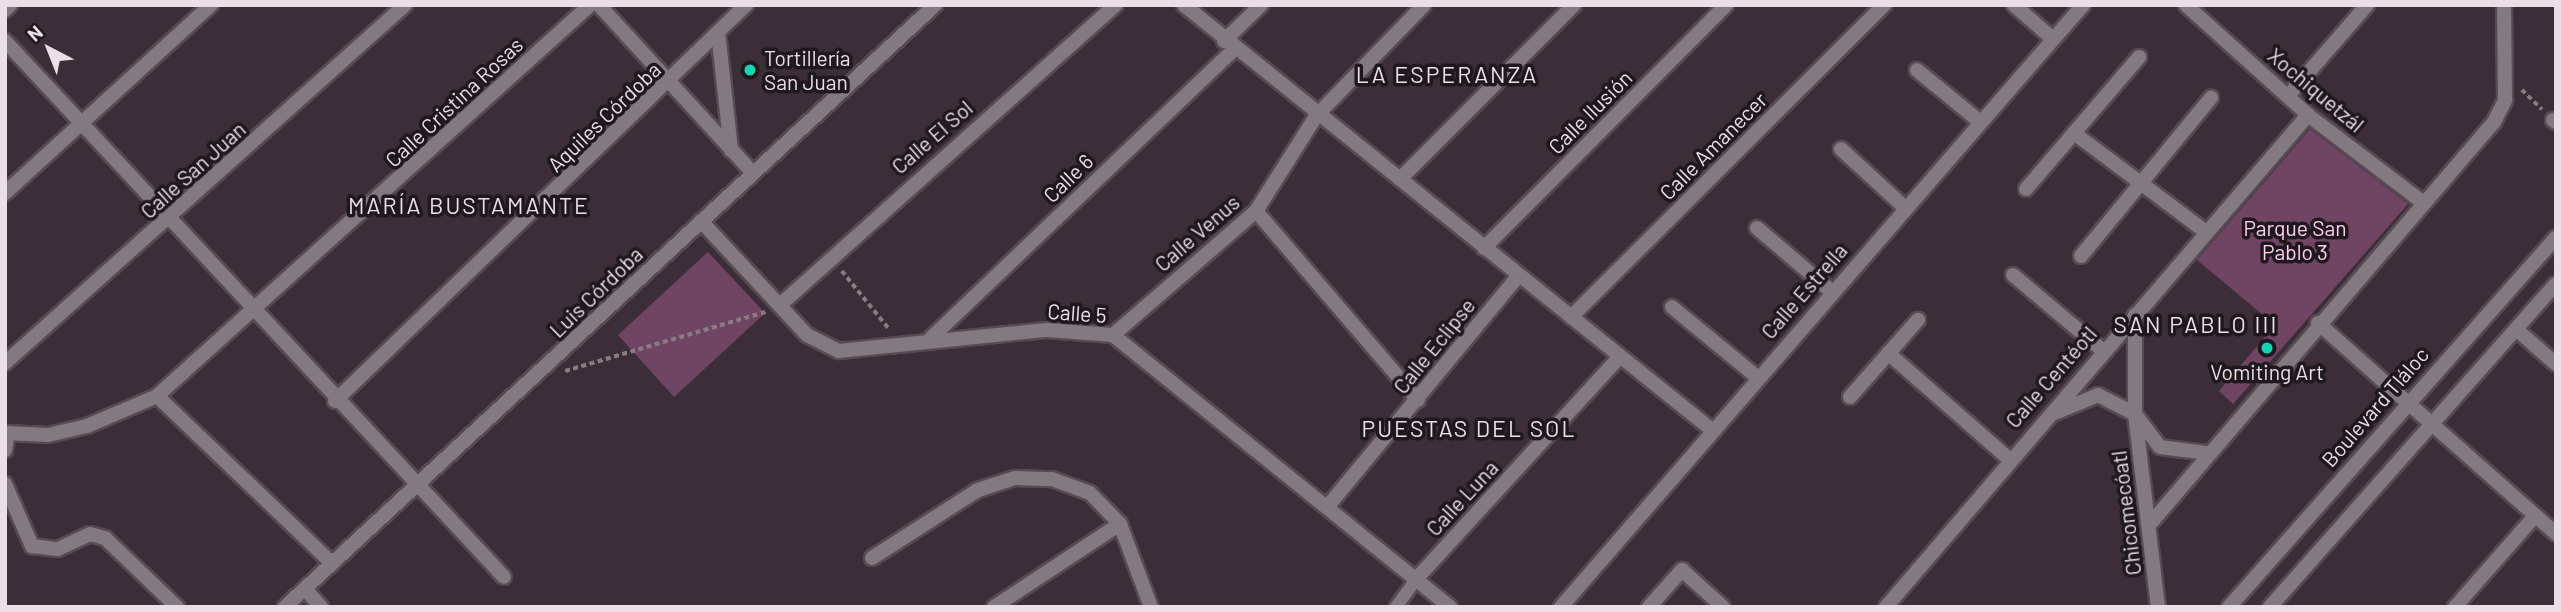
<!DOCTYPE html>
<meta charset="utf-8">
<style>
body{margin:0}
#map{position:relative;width:2561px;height:612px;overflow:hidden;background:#3c2e38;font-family:Barlow,sans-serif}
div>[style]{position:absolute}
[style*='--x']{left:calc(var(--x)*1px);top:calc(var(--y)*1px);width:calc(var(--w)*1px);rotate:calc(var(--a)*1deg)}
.green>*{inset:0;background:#6f4563}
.path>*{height:3.5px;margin-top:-1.75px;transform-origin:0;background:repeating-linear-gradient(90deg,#887c84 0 5px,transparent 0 8.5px)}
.roads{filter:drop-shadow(2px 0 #584a54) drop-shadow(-2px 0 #584a54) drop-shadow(0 2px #584a54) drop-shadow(0 -2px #584a54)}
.service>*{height:12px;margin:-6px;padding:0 6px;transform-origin:6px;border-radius:6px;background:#827a7f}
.pedestrian>*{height:14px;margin:-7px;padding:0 7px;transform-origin:7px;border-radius:7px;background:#827a7f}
.minor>*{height:14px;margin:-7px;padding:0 7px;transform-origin:7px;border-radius:7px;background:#827a7f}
.tertiary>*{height:14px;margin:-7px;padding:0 7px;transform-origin:7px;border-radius:7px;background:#827a7f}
.dots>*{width:19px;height:19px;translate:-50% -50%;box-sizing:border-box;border:4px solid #1f181d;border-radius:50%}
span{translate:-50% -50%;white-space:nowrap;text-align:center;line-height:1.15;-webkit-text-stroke:7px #1f181d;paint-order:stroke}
.poi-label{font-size:21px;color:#e9dfe5}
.left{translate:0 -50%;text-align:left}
.street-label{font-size:21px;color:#e9dfe5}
.park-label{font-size:21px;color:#ffcdef}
.neighbourhood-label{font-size:23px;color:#e9dfe5;letter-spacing:2px}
.frame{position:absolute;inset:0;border:7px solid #e9dfe5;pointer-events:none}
.north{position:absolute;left:14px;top:14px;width:70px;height:70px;-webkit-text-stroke:5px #1f181d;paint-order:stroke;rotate:318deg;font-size:19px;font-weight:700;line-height:28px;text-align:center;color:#e9dfe5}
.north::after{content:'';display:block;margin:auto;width:24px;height:32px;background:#e9dfe5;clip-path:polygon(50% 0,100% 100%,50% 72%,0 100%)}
</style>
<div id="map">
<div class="green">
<div style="clip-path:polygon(2310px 129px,2408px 204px,2233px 404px,2219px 391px,2275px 325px,2197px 260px)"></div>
<div style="clip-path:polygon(708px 252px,765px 313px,674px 397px,618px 335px)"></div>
</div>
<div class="path">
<div style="--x:2522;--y:90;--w:28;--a:44"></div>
<div style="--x:842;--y:271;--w:76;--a:50.9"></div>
<div style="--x:565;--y:371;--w:209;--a:-16.4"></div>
</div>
<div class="roads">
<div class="service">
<div style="--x:1396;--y:607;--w:37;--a:-54"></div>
</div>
<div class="pedestrian">
<div style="--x:2553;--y:120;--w:4;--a:34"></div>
<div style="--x:2318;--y:323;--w:119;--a:41.6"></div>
</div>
<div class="minor">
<div style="--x:599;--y:5;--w:226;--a:47.5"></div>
<div style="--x:1184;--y:5;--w:678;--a:38.83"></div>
<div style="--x:2014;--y:5;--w:52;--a:41.1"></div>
<div style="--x:2186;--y:5;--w:164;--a:42"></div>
<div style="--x:2308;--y:115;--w:143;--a:37.3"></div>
<div style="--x:5;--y:10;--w:7;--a:-45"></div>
<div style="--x:718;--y:32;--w:119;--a:83.7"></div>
<div style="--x:5;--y:41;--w:732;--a:47.05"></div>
<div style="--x:1224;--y:41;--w:52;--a:-44.2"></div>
<div style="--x:1917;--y:70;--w:80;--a:39.4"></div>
<div style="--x:2288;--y:96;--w:121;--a:-49"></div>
<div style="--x:2074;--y:133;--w:166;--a:36.9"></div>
<div style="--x:1841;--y:149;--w:86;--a:42.6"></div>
<div style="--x:1400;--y:179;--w:246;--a:-45"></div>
<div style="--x:2026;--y:189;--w:174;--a:-49.4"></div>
<div style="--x:5;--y:193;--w:279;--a:-42.4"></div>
<div style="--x:1256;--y:211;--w:249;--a:49.4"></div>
<div style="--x:701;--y:221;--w:156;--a:47.1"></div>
<div style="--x:807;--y:335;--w:36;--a:27"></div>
<div style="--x:839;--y:351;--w:209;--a:-5.8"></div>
<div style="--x:1047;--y:330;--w:66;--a:4.3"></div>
<div style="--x:1113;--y:335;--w:433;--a:38.9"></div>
<div style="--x:1757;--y:228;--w:97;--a:40.4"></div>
<div style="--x:1484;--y:248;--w:343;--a:-45.1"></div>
<div style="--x:2081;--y:256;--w:205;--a:-50.6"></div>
<div style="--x:2013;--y:275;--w:116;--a:40.1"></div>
<div style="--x:780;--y:305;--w:450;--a:-41.8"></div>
<div style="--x:1672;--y:307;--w:110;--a:39.5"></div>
<div style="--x:2135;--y:315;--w:99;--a:90"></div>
<div style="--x:2135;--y:414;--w:194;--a:83.2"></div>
<div style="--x:1571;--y:317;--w:442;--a:-44.9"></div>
<div style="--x:2516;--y:329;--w:53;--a:41.2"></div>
<div style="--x:1113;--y:335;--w:189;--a:-40.9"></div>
<div style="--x:1256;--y:211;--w:114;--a:-57.6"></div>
<div style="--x:1317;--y:115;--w:153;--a:-45.8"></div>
<div style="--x:931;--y:338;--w:419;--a:-43.6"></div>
<div style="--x:1888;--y:353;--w:159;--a:41.2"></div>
<div style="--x:5;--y:363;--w:537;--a:-41.83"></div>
<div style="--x:157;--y:396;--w:242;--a:43.7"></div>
<div style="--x:1850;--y:397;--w:103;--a:-48.6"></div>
<div style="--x:335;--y:401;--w:571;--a:-43.94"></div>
<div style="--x:2407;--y:402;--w:199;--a:41.5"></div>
<div style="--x:2052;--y:414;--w:50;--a:-22.4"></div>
<div style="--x:2098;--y:395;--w:42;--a:27.2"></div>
<div style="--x:2135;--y:414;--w:41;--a:52.9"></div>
<div style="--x:2160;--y:447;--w:46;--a:7.4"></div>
<div style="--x:5;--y:433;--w:43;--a:2.7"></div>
<div style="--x:48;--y:435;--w:40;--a:-13"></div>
<div style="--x:87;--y:426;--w:76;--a:-23.2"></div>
<div style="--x:157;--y:396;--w:583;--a:-42.08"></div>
<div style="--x:5;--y:450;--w:17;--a:-80"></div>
<div style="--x:5;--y:484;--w:68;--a:66.5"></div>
<div style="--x:32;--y:546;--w:26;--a:7"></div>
<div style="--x:58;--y:549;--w:35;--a:-25"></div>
<div style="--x:90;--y:534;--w:16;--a:15"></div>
<div style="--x:105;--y:538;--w:100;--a:43.8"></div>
<div style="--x:1328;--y:506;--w:298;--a:-50.4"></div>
<div style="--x:2150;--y:524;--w:529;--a:-49.45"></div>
<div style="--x:2494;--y:122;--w:25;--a:-63"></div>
<div style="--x:2505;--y:100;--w:95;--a:-90.6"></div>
<div style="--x:872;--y:558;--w:126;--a:-32.7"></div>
<div style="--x:978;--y:490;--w:39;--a:-18"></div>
<div style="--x:1015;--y:478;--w:37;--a:2"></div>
<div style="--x:1052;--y:479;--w:40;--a:20.2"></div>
<div style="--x:1090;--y:493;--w:43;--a:45.9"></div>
<div style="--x:1120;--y:524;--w:89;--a:69.5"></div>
<div style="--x:1418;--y:577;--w:297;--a:-47.5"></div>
<div style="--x:305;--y:589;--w:24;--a:48"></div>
<div style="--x:285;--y:607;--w:886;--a:-42.8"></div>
<div style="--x:994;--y:607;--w:151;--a:-33.4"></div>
<div style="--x:1561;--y:607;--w:797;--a:-49.07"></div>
<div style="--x:1649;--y:607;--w:50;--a:-48.3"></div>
<div style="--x:1682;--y:570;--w:55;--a:42.1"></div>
<div style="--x:1886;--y:607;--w:648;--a:-49.38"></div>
<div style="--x:2455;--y:607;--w:121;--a:-48.7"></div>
</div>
<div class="tertiary">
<div style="--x:2229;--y:607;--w:493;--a:-48.5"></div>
<div style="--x:2270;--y:607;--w:431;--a:-48.5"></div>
</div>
</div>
<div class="dots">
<div style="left:750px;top:70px;background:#12d5b4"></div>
<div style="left:2267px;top:348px;background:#12d5b4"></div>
</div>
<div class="poi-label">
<span class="left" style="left:764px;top:70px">Tortillería<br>San Juan</span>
<span style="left:2267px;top:372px">Vomiting Art</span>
</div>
<div class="street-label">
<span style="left:2316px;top:90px;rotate:40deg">Xochiquetzál</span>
<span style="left:454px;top:102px;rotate:-43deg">Calle Cristina Rosas</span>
<span style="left:1590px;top:112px;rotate:-45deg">Calle Ilusión</span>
<span style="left:604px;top:117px;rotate:-44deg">Aquiles Córdoba</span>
<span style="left:932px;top:137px;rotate:-41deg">Calle El Sol</span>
<span style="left:1713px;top:146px;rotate:-45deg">Calle Amanecer</span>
<span style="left:193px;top:170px;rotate:-42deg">Calle San Juan</span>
<span style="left:1068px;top:178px;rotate:-44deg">Calle 6</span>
<span style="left:1197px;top:233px;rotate:-41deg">Calle Venus</span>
<span style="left:1804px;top:291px;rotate:-49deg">Calle Estrella</span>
<span style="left:596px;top:292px;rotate:-44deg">Luis Córdoba</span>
<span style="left:1077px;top:313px;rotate:4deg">Calle 5</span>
<span style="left:1434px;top:346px;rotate:-51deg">Calle Eclipse</span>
<span style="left:2051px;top:377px;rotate:-49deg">Calle Centéotl</span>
<span style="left:2375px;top:407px;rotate:-49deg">Boulevard Tláloc</span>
<span style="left:1462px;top:498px;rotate:-47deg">Calle Luna</span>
<span style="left:2126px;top:513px;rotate:-97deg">Chicomecóatl</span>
</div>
<div class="park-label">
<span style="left:2295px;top:240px">Parque San<br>Pablo 3</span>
</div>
<div class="neighbourhood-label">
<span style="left:1447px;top:74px">LA ESPERANZA</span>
<span style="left:469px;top:205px">MARÍA BUSTAMANTE</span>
<span style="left:2196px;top:324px">SAN PABLO III</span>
<span style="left:1469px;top:428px">PUESTAS DEL SOL</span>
</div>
<div class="frame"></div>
<div class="north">N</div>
</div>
